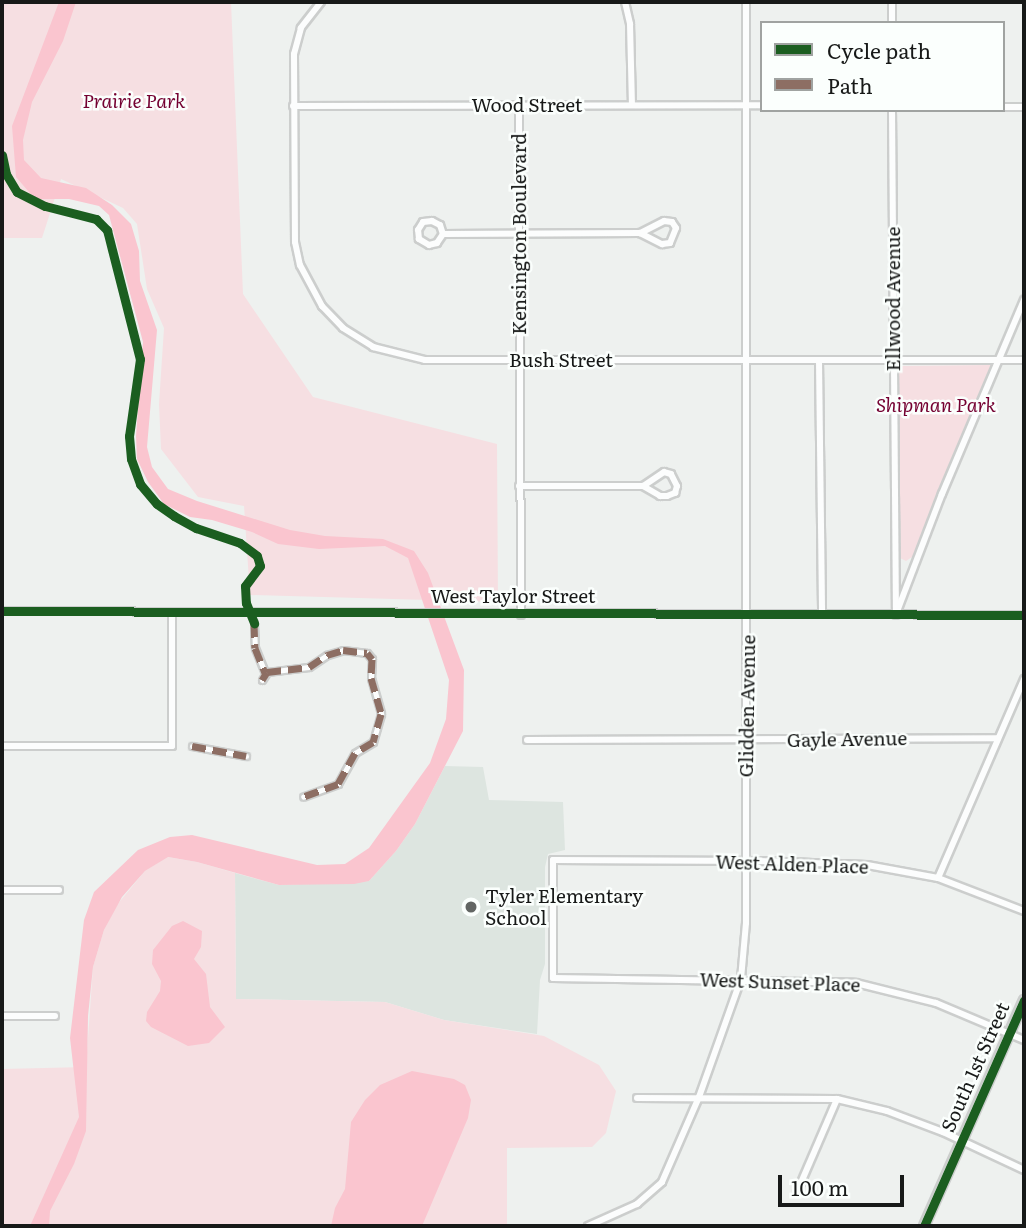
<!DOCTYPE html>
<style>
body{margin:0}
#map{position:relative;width:1026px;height:1228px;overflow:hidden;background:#eef1ef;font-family:Literata,serif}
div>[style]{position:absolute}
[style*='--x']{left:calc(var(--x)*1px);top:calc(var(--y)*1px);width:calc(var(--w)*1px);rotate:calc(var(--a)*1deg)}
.built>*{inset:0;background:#dde5e0}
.green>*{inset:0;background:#f6dfe2}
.water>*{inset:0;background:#fac5cf}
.roads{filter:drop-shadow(2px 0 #cccecd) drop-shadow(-2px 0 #cccecd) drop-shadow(0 2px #cccecd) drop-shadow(0 -2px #cccecd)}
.pedestrian>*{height:5px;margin:-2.5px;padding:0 2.5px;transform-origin:2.5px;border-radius:2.5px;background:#fcfdfd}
.minor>*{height:6px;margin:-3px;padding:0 3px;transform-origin:3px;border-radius:3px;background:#fcfdfd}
.tertiary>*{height:8px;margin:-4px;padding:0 4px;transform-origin:4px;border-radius:4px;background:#fcfdfd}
.quiet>*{height:7px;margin-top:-3.5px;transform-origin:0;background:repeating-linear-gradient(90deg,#8d6e63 0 14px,transparent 0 21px)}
.cycleway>*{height:9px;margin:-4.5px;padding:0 4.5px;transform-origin:4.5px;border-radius:4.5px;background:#1b5e20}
.dots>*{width:19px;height:19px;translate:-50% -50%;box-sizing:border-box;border:4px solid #fbfffd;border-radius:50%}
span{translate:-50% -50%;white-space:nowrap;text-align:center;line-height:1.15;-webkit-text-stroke:5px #fbfffd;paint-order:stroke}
.park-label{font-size:19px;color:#740031;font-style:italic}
.street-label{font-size:19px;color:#171918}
.poi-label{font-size:19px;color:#171918}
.left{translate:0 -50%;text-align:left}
.frame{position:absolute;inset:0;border:4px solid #171918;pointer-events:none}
.legend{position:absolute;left:760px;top:21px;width:245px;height:91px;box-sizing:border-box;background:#fbfffd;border:2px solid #a0a3a1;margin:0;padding:9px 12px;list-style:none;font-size:21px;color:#171918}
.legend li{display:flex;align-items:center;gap:14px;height:35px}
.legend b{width:35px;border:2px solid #a0a3a1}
.scale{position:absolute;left:778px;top:1175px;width:126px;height:32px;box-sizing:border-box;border:4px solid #171918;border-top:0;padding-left:9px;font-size:21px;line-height:24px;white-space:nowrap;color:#171918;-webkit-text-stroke:5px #fbfffd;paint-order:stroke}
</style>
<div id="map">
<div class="built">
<div style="clip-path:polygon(445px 766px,483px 767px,489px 800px,563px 802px,565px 850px,548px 854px,545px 867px,545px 964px,540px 980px,537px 1034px,444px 1020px,385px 1002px,236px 999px,235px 873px,279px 885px,369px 881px,396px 851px,415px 824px)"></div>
</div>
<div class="green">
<div style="clip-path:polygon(2px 2px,231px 2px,243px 294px,313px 397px,497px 444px,498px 602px,250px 595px,244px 506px,198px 497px,161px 449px,159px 404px,164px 328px,147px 289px,137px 224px,123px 208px,61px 179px,42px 238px,2px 238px)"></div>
<div style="clip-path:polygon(991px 365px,915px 555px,906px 561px,900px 558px,899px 366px)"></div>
<div style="clip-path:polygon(167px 857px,197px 862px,235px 873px,236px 999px,385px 1002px,444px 1020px,544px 1036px,599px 1065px,616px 1091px,606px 1133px,592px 1147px,507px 1148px,507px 1226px,2px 1226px,2px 1069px,86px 1067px,93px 967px,104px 930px,116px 906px,145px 871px)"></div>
</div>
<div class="water">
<div style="clip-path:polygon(59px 2px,76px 2px,63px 41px,32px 102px,23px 140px,24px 160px,41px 178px,86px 188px,112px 205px,131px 224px,139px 251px,140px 281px,157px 330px,147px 447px,152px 467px,168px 489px,197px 501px,290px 530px,325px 536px,383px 539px,414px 551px,428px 573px,464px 670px,463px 731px,415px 824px,396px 851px,369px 881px,354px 884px,279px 885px,197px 862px,168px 857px,145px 871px,122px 897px,104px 930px,93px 967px,88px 1016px,86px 1131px,74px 1164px,50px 1211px,49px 1226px,30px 1226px,79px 1117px,70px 1038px,84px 920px,94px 892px,138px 850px,170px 837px,192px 835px,317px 865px,345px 864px,369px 848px,430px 763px,446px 719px,449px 680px,408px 558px,385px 546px,319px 549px,278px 544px,252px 532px,212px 520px,190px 517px,164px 504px,148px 482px,137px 459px,136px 436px,143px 342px,109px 215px,99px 206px,69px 199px,35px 199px,16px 177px,12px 126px)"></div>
<div style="clip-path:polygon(183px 921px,202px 931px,201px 947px,194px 959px,206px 974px,210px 1007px,225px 1027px,209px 1043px,188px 1046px,151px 1027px,146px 1021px,147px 1012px,160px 991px,161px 981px,152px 964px,153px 950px,172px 926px)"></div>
<div style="clip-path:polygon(412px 1071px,454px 1079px,465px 1085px,471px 1100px,468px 1118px,422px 1226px,331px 1226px,335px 1208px,345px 1189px,351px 1122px,365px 1100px,380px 1085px)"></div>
</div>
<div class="roads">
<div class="pedestrian">
<div style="--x:254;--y:623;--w:25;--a:88"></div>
<div style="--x:255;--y:648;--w:27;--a:68"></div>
<div style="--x:262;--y:680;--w:9;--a:-58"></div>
<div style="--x:267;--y:672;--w:42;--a:-6.8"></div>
<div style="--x:309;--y:667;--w:22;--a:-34"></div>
<div style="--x:327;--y:655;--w:17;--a:-17"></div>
<div style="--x:343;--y:650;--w:24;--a:7"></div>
<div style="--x:367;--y:653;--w:8;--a:50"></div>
<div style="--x:372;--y:659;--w:19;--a:93"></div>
<div style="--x:371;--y:678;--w:37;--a:74"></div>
<div style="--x:381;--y:714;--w:29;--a:106"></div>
<div style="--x:373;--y:742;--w:21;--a:149"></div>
<div style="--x:355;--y:753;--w:35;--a:119"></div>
<div style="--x:338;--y:784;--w:37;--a:160"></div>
<div style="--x:192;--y:746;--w:55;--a:10.5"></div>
</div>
<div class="minor">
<div style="--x:321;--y:2;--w:33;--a:128"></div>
<div style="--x:301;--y:28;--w:27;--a:105"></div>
<div style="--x:294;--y:54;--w:188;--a:89.7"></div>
<div style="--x:295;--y:242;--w:24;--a:78"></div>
<div style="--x:300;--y:265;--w:47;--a:61.8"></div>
<div style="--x:322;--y:306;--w:30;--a:46"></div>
<div style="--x:343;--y:328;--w:36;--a:32"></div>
<div style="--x:373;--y:347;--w:54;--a:14"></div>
<div style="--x:425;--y:360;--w:599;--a:0"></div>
<div style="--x:625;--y:2;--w:23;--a:77"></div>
<div style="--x:630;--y:24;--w:81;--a:88.6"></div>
<div style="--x:892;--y:2;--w:21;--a:90"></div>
<div style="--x:519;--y:105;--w:510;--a:89.78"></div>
<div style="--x:293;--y:106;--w:469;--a:-0.1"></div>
<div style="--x:1003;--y:107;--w:21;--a:0"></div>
<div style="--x:892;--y:110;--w:505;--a:89.55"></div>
<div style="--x:443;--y:234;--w:11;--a:124"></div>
<div style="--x:437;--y:243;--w:8;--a:166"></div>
<div style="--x:429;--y:245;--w:12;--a:-149"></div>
<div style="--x:419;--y:239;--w:9;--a:-96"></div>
<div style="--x:418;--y:230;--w:9;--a:-58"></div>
<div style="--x:423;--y:222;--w:9;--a:-6"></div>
<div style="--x:432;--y:221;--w:9;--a:27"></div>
<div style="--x:440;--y:225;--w:9;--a:72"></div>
<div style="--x:443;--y:234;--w:197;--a:-0.3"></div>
<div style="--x:640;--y:233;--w:25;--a:27"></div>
<div style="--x:662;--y:244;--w:8;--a:-7"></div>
<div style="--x:670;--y:243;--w:16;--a:-68"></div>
<div style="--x:676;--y:228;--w:7;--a:-124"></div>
<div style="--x:672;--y:222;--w:8;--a:-173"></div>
<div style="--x:664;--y:221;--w:27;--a:153"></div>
<div style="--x:819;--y:361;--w:252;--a:89.3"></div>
<div style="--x:519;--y:486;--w:124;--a:0"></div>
<div style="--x:643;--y:486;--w:20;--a:30"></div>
<div style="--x:660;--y:496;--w:7;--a:0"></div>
<div style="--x:667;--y:496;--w:9;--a:-21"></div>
<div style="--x:675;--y:493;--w:7;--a:-74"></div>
<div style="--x:677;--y:486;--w:13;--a:-117"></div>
<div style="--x:671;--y:474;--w:7;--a:-164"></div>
<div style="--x:664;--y:472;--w:25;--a:146"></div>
<div style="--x:898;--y:609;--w:123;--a:-69.1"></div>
<div style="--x:942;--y:494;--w:211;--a:-67.1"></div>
<div style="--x:2;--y:611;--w:1022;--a:0.22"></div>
<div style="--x:527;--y:740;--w:471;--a:-0.2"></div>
<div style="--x:2;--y:746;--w:170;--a:0"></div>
<div style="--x:172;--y:746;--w:132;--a:-90"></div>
<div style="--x:938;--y:878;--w:217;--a:-66.6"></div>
<div style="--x:2;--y:890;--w:57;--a:0"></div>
<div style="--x:1024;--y:911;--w:92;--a:-159"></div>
<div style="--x:938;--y:878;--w:72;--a:-169.6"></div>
<div style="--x:867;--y:865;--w:108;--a:-177.9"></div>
<div style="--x:759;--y:861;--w:206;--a:-179.7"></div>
<div style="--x:553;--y:860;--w:118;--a:90"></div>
<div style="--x:553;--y:978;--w:303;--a:0.9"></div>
<div style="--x:856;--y:983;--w:82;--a:14"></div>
<div style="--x:936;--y:1003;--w:95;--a:22.8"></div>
<div style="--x:2;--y:1016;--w:53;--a:0"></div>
<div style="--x:637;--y:1098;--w:200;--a:0.3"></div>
<div style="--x:837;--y:1099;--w:51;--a:13.5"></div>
<div style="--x:887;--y:1111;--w:60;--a:20.6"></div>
<div style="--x:943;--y:1132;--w:89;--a:25.1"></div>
<div style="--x:797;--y:1192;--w:101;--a:-66.7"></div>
<div style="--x:588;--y:1226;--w:54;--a:-24.2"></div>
<div style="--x:637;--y:1204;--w:33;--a:-41"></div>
<div style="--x:662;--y:1182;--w:93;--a:-66.5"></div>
<div style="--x:699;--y:1097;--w:125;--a:-70.4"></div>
<div style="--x:741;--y:979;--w:56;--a:-84.9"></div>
<div style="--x:746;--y:923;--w:921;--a:-90"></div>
</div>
<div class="tertiary">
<div style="--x:924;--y:1226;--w:247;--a:-66.1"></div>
</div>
</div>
<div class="quiet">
<div style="--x:254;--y:623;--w:25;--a:88"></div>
<div style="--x:255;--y:648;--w:27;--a:68"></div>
<div style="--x:262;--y:680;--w:9;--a:-58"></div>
<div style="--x:267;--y:672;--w:42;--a:-6.8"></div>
<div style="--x:309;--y:667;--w:22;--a:-34"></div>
<div style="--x:327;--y:655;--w:17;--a:-17"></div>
<div style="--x:343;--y:650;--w:24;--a:7"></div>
<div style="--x:367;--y:653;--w:8;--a:50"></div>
<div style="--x:372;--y:659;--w:19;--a:93"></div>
<div style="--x:371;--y:678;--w:37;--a:74"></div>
<div style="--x:381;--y:714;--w:29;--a:106"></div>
<div style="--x:373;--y:742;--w:21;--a:149"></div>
<div style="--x:355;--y:753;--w:35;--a:119"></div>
<div style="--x:338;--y:784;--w:37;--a:160"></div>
<div style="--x:192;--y:746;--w:55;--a:10.5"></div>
</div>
<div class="cycleway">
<div style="--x:2;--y:155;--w:19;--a:78"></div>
<div style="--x:6;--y:174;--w:21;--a:59"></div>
<div style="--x:17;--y:192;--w:31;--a:27"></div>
<div style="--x:45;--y:206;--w:53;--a:14.3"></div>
<div style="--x:96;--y:219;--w:16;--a:45"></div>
<div style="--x:107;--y:230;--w:133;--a:75.7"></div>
<div style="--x:140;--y:359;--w:78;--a:98.1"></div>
<div style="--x:129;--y:436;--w:23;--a:85"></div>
<div style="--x:131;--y:459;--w:27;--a:70"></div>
<div style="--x:140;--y:484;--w:26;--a:50"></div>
<div style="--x:157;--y:504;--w:21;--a:35"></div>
<div style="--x:174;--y:516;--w:25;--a:29"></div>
<div style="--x:196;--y:528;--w:46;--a:18.8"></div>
<div style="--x:240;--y:543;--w:21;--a:37"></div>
<div style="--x:257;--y:556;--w:10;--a:73"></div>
<div style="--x:260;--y:566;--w:25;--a:127"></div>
<div style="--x:245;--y:586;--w:17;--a:87"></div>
<div style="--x:246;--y:603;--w:22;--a:68"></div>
<div style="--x:2;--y:611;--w:1022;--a:0.22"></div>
<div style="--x:924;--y:1226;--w:247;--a:-66.1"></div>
</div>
<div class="dots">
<div style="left:471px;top:907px;background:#626563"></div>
</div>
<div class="park-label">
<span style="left:134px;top:101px">Prairie Park</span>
<span style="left:936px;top:405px">Shipman Park</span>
</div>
<div class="street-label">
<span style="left:527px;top:105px">Wood Street</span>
<span style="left:519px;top:234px;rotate:-90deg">Kensington Boulevard</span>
<span style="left:893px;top:299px;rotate:-90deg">Ellwood Avenue</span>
<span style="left:561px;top:360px">Bush Street</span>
<span style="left:513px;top:596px">West Taylor Street</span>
<span style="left:747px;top:706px;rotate:-89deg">Glidden Avenue</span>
<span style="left:847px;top:739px;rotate:-1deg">Gayle Avenue</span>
<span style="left:792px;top:864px;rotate:2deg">West Alden Place</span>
<span style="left:780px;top:982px;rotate:2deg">West Sunset Place</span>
<span style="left:975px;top:1067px;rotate:-66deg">South 1st Street</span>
</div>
<div class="poi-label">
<span class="left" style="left:485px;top:907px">Tyler Elementary<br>School</span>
</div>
<div class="frame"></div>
<ul class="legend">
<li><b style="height:9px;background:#1b5e20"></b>Cycle path</li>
<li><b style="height:9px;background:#8d6e63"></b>Path</li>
</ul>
<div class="scale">100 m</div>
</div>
